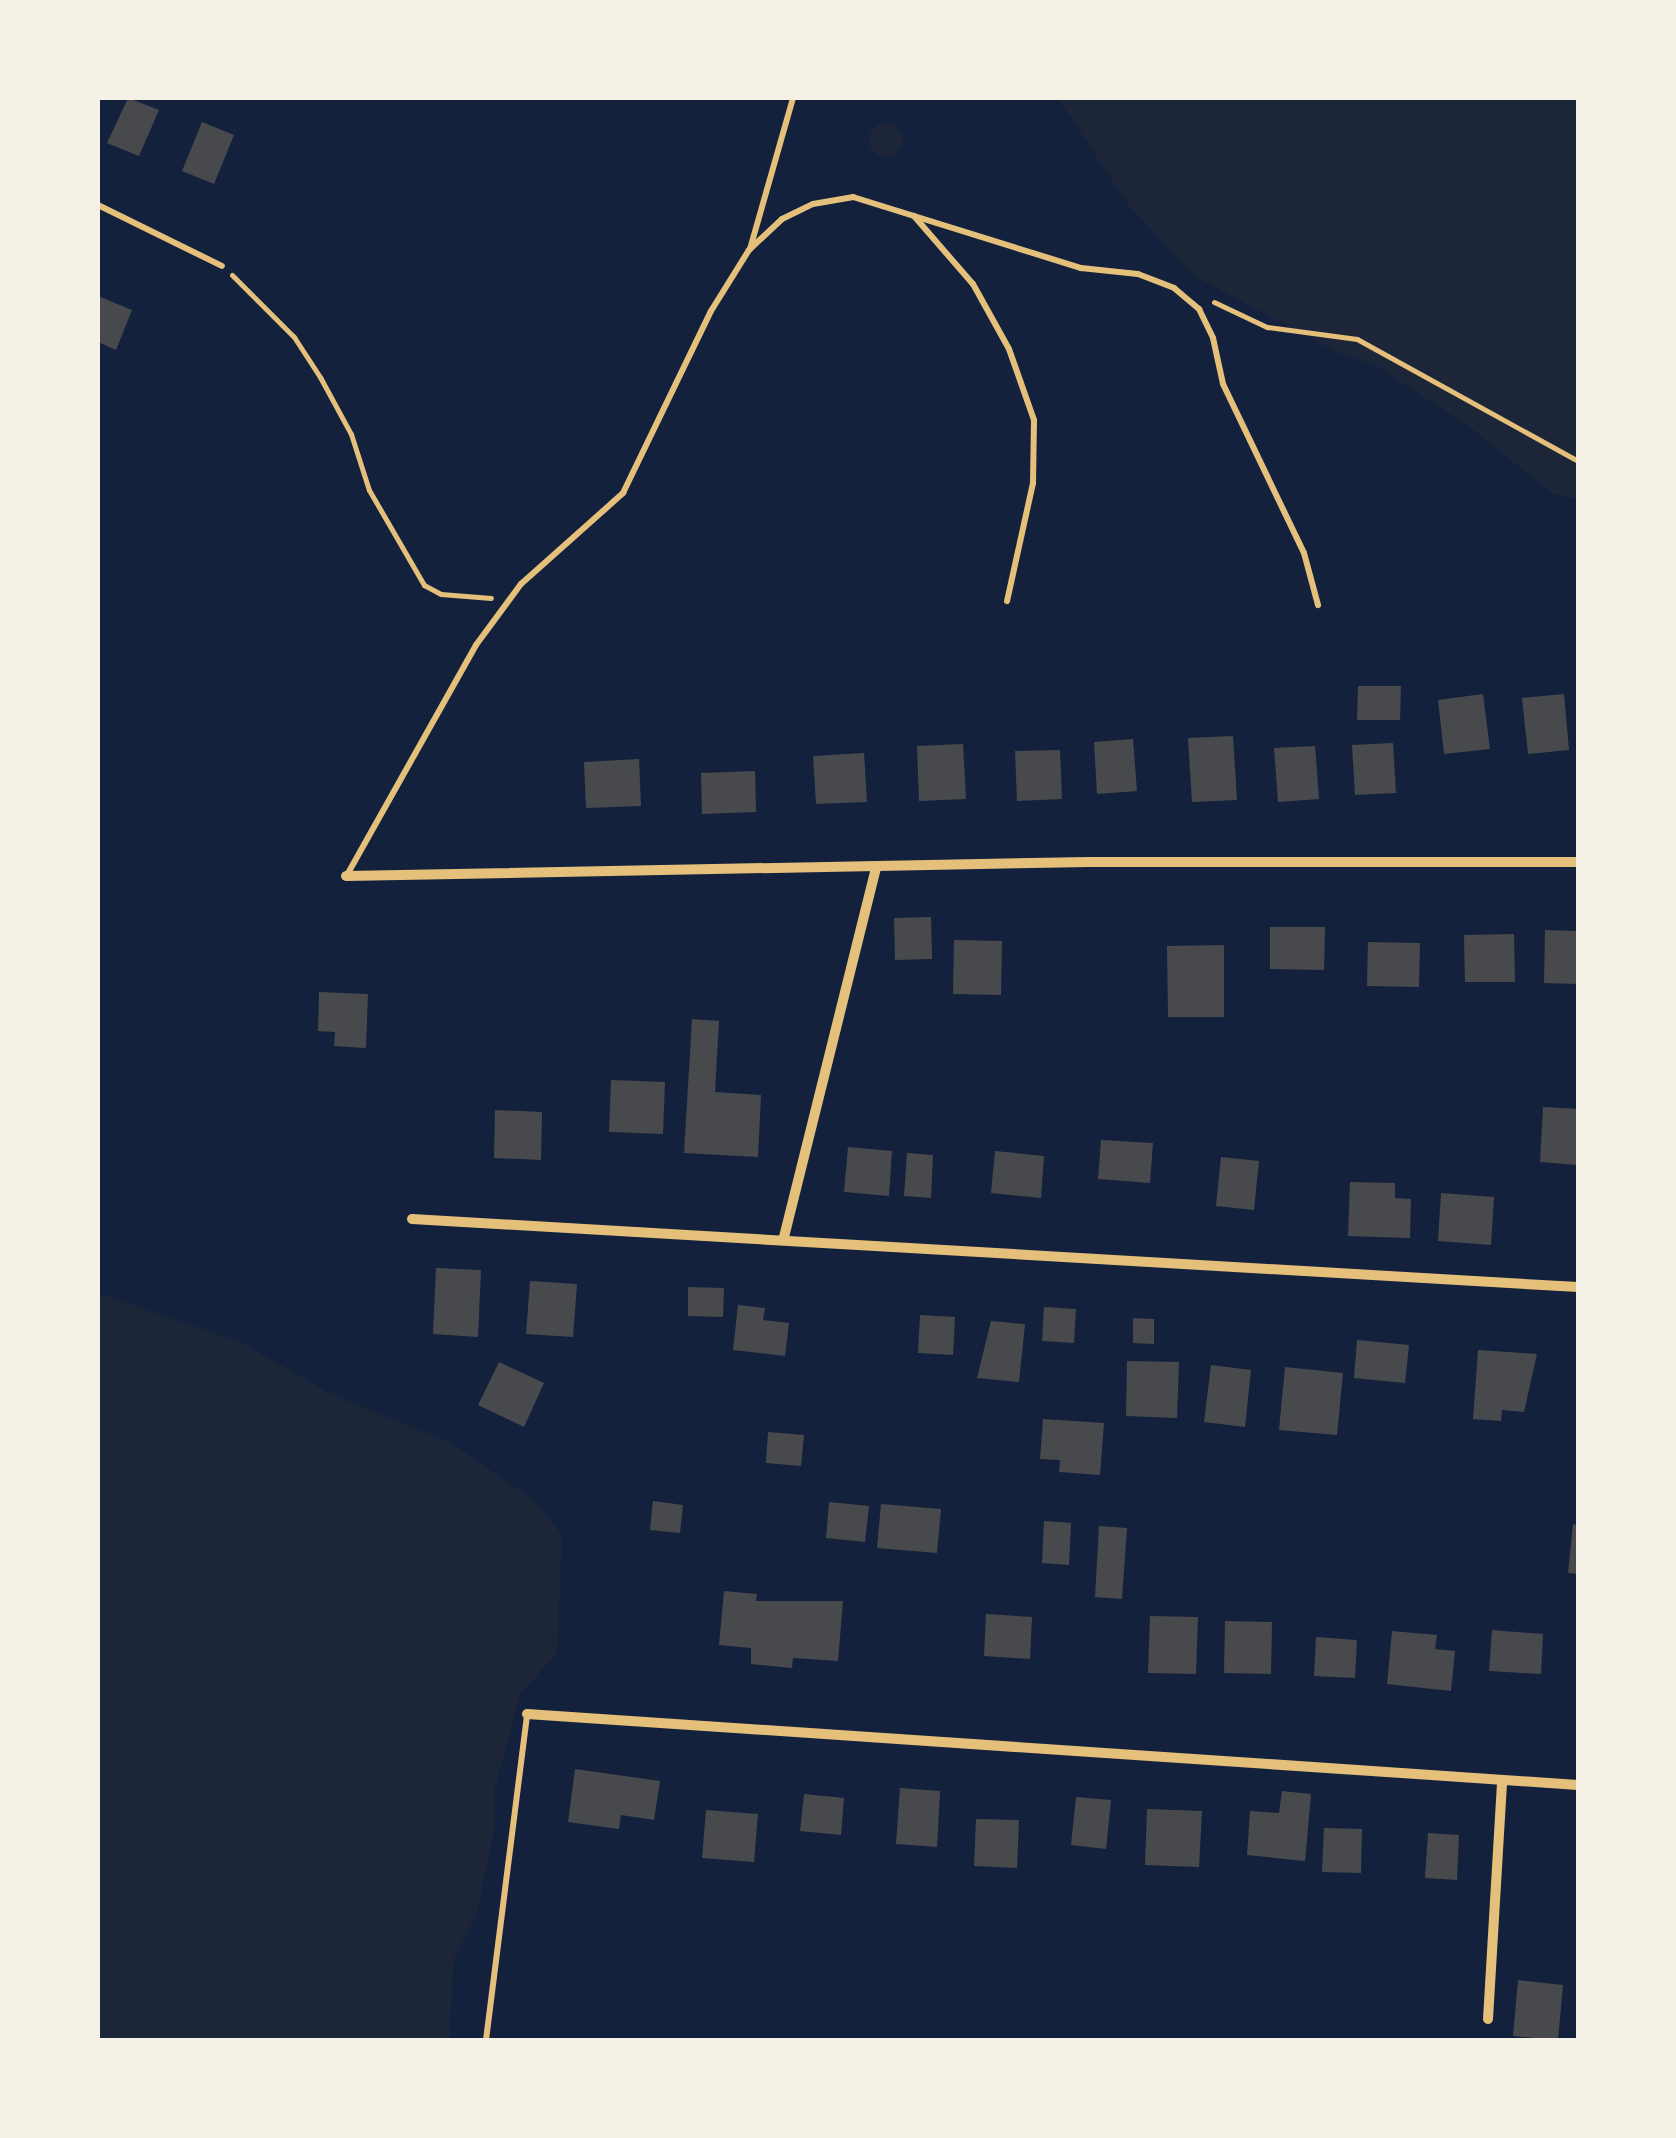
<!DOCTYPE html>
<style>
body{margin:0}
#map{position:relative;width:1676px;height:2138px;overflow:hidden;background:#14213d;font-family:"Exo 2",sans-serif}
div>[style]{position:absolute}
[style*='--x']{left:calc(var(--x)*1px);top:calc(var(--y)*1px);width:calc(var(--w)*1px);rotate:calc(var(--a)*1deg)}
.green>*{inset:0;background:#1d2539}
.round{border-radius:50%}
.building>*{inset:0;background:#48494c}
.path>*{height:5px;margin:-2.5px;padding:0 2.5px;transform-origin:2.5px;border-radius:2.5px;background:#e5c07b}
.service>*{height:6px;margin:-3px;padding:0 3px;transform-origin:3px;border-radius:3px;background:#e5c07b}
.minor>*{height:10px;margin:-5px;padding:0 5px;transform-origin:5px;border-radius:5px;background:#e5c07b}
span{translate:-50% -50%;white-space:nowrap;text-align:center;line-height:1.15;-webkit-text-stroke:10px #f6f1e7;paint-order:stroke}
.frame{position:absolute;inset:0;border:100px solid #f6f1e7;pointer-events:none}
</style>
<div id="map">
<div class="green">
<div style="clip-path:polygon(1058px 98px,1578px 98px,1578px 499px,1553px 494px,1471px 428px,1375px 365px,1337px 352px,1194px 276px,1129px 206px)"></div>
<div class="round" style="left:869px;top:123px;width:34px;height:34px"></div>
<div style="clip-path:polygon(107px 1296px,243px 1343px,327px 1392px,451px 1443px,535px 1501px,562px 1535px,557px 1653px,521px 1693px,513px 1721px,494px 1791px,494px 1831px,477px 1912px,454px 1959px,449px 2040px,98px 2040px,98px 1297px)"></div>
</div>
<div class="building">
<div style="clip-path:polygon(128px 98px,159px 110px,139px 156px,107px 143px)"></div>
<div style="clip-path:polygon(202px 122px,234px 135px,214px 184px,182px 171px)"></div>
<div style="clip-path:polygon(98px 296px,132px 310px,116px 350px,98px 342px)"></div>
<div style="clip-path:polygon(1358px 686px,1401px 686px,1400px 720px,1357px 720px)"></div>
<div style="clip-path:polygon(1483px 694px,1490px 749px,1444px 754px,1438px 700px)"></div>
<div style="clip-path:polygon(1564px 694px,1569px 750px,1528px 754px,1522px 698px)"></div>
<div style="clip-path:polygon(1233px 736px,1237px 800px,1192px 802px,1188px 738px)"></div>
<div style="clip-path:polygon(1133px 739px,1137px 791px,1097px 794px,1094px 742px)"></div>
<div style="clip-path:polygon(1393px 743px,1396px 793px,1355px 795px,1352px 745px)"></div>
<div style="clip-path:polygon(963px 744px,966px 799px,919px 801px,917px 746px)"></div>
<div style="clip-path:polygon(1315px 746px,1319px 799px,1278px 802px,1274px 748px)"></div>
<div style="clip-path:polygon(1060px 750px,1062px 799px,1017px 801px,1015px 751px)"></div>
<div style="clip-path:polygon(864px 753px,867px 802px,816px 804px,813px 756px)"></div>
<div style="clip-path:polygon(639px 759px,641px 806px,586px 808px,584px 762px)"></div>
<div style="clip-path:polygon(755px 771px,756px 812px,702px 814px,701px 773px)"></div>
<div style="clip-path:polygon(931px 917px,932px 959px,895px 960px,894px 918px)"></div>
<div style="clip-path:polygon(1270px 927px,1325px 927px,1324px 970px,1270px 969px)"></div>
<div style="clip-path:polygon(1545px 930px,1578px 931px,1578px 984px,1544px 983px)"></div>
<div style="clip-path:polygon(1514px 934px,1515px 982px,1465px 982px,1464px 935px)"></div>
<div style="clip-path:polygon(954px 940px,1002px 941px,1001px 995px,953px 994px)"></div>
<div style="clip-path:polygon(1368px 942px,1420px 943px,1419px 987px,1367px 986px)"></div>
<div style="clip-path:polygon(1224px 945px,1224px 1017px,1168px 1017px,1167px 946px)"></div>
<div style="clip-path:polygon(319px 992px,368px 994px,366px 1048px,334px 1046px,335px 1032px,318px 1031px)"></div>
<div style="clip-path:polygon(692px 1019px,719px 1021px,715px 1092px,761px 1095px,758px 1157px,684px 1153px)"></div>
<div style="clip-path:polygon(611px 1080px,665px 1082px,663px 1134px,609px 1132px)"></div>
<div style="clip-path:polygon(1543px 1107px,1578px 1109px,1578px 1165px,1540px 1162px)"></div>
<div style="clip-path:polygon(495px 1110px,542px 1112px,541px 1160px,494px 1158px)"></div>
<div style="clip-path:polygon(1101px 1140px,1153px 1143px,1150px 1183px,1098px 1179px)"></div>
<div style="clip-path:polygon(848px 1147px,892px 1151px,889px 1196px,844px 1192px)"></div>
<div style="clip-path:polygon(995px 1151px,1044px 1156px,1041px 1198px,991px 1193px)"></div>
<div style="clip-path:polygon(907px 1153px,933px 1155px,931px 1198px,904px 1196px)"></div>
<div style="clip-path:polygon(1221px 1157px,1259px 1161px,1254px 1210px,1216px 1206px)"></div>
<div style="clip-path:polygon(1350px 1182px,1395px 1183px,1395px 1198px,1411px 1199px,1410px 1238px,1348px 1236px)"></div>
<div style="clip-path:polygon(1441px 1193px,1494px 1197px,1491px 1245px,1438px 1241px)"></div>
<div style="clip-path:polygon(436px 1268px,481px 1270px,478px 1337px,433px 1334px)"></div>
<div style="clip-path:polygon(530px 1281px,577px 1284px,573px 1337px,526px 1334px)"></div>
<div style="clip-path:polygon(688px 1287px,724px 1288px,723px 1317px,688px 1316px)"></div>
<div style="clip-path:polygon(738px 1305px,765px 1308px,763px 1320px,789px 1323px,785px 1356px,733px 1350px)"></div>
<div style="clip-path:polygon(1044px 1307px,1076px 1309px,1074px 1343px,1042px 1341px)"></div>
<div style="clip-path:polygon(920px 1315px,955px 1317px,953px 1355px,918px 1353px)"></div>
<div style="clip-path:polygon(1133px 1318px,1154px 1319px,1154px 1344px,1133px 1343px)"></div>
<div style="clip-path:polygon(991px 1321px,1025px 1324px,1019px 1382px,977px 1378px)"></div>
<div style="clip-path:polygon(1357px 1340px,1409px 1345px,1405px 1383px,1354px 1378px)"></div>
<div style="clip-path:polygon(1478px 1350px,1537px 1354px,1524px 1412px,1502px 1410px,1501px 1421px,1473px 1419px)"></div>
<div style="clip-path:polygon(1127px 1361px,1179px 1362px,1177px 1418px,1126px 1416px)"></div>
<div style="clip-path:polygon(499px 1362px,544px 1383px,524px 1427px,478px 1405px)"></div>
<div style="clip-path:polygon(1211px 1365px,1251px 1370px,1245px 1427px,1204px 1422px)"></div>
<div style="clip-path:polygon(1285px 1367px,1343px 1373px,1337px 1435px,1279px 1430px)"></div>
<div style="clip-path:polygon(1043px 1419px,1104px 1423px,1100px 1475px,1059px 1472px,1060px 1460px,1040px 1459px)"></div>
<div style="clip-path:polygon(768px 1432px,804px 1435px,801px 1466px,766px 1463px)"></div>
<div style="clip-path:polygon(653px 1501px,683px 1505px,680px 1533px,650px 1530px)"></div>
<div style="clip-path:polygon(829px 1502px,869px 1506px,865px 1542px,826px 1538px)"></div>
<div style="clip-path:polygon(881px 1504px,941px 1509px,937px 1553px,877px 1548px)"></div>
<div style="clip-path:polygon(1044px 1521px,1071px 1523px,1069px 1565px,1042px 1563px)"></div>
<div style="clip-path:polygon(1573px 1524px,1578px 1525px,1578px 1574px,1568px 1573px)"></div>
<div style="clip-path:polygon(1099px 1526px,1127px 1528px,1122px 1599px,1095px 1597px)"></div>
<div style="clip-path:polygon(724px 1591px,757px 1594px,756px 1601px,843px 1601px,838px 1661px,793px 1658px,792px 1668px,751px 1664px,751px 1648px,719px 1645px)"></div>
<div style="clip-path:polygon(986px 1614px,1032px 1617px,1030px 1659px,984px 1656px)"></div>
<div style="clip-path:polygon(1150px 1616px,1198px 1617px,1196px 1674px,1148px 1673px)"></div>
<div style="clip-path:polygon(1225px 1621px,1272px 1622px,1271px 1674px,1224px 1673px)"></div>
<div style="clip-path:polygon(1492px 1630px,1543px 1634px,1541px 1674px,1489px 1671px)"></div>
<div style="clip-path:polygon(1392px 1631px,1437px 1635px,1435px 1649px,1455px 1651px,1451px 1691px,1387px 1684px)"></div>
<div style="clip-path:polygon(1316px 1637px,1357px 1640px,1355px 1678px,1314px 1676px)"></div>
<div style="clip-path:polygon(575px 1769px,660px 1781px,654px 1820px,621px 1815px,619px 1829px,568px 1822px)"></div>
<div style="clip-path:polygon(900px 1788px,940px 1791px,937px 1847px,896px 1844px)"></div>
<div style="clip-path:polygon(1282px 1791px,1311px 1794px,1305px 1861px,1247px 1855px,1250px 1811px,1279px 1813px)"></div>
<div style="clip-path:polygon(804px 1794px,844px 1798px,841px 1835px,800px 1831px)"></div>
<div style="clip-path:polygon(1076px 1797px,1111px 1800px,1106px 1849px,1071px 1845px)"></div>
<div style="clip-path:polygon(1147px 1809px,1202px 1811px,1199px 1867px,1145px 1865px)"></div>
<div style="clip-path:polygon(706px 1810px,758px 1814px,754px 1862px,702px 1858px)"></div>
<div style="clip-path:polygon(976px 1819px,1019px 1820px,1017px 1868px,974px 1866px)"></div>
<div style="clip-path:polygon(1324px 1828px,1362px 1829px,1361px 1873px,1322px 1872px)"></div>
<div style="clip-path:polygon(1428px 1833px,1459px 1835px,1457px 1880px,1425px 1878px)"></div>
<div style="clip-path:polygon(1518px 1980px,1563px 1985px,1558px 2040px,1513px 2036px)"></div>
</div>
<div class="path">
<div style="--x:232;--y:275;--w:88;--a:45"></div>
<div style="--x:294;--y:337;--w:48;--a:57"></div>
<div style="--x:320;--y:377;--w:65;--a:61.5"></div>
<div style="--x:351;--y:434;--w:59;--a:72.2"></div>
<div style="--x:369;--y:490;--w:110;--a:59.9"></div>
<div style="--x:424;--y:585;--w:19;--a:28"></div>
<div style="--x:441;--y:594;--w:50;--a:4.6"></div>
<div style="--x:1214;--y:302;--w:59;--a:25.3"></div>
<div style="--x:1267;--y:327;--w:91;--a:7.6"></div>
<div style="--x:1357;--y:339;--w:252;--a:28.9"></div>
</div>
<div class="service">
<div style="--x:98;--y:205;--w:138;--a:26.2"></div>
<div style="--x:914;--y:216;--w:90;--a:49.1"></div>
<div style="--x:973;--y:284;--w:74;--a:61"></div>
<div style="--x:1009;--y:349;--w:75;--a:70.6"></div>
<div style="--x:1034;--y:420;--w:63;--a:90.9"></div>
<div style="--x:1033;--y:483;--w:121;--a:102.4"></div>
<div style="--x:750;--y:249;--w:157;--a:-74.1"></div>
<div style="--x:347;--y:875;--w:264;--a:-60.7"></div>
<div style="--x:476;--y:645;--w:76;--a:-53.6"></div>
<div style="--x:521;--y:584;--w:137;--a:-41.7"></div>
<div style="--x:623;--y:493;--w:202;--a:-64.2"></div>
<div style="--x:711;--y:311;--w:72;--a:-58.1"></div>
<div style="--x:749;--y:250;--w:45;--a:-43.2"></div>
<div style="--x:782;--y:219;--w:34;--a:-26"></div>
<div style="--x:813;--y:204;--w:41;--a:-9.9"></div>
<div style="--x:853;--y:197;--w:239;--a:17.3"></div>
<div style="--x:1081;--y:268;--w:57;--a:6"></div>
<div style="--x:1138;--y:274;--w:39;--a:21"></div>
<div style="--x:1174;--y:288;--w:33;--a:40"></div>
<div style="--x:1199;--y:309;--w:32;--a:64"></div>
<div style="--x:1213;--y:338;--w:47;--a:77.7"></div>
<div style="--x:1223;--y:384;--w:187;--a:64.4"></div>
<div style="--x:1304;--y:553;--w:54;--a:74.9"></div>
<div style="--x:486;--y:2040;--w:329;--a:-82.8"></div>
</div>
<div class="minor">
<div style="--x:346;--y:876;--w:743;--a:-1.08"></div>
<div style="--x:1089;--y:862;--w:489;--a:0"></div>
<div style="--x:412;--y:1219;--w:1168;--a:3.34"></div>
<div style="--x:784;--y:1237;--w:380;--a:-76"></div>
<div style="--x:527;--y:1714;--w:1053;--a:3.86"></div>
<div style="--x:1488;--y:2019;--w:239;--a:-86.6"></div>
</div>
<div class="frame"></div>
</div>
